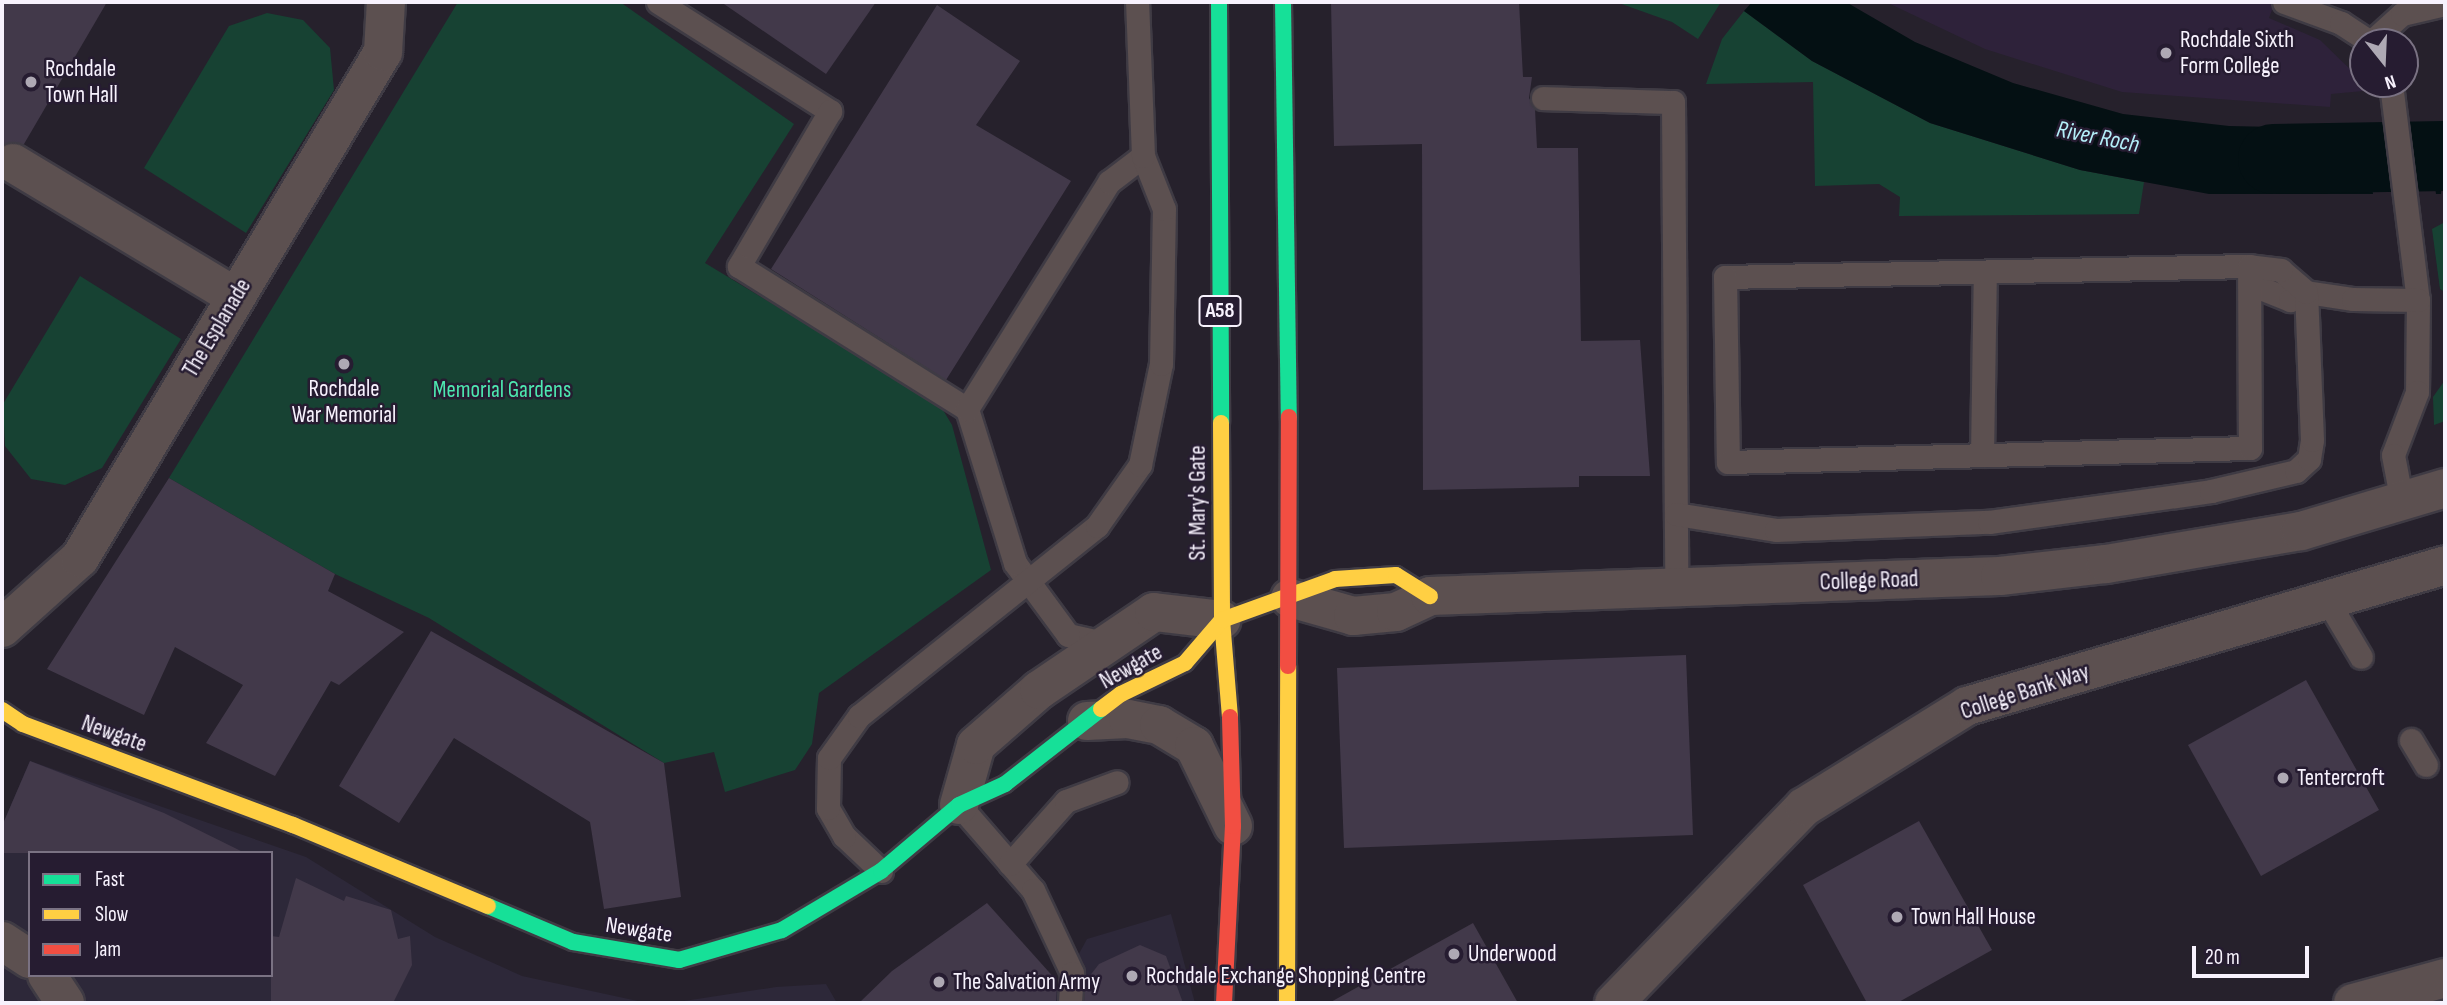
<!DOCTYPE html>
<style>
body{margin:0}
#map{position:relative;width:2447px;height:1005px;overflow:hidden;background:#26212c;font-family:"Sofia Sans Condensed",sans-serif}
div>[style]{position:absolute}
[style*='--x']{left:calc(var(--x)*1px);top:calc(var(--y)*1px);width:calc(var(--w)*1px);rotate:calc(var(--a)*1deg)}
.commercial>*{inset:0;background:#2d2839}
.built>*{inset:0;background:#2e223a}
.green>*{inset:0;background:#174233}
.water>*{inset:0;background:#041013}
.river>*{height:70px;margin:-35px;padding:0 35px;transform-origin:35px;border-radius:35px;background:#041013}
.building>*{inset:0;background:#42394a}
.roads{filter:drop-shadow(2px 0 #3f3b44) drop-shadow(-2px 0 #3f3b44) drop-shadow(0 2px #3f3b44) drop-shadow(0 -2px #3f3b44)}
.lane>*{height:23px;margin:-11.5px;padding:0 11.5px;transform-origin:11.5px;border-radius:11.5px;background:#5c5050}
.street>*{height:38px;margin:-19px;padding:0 19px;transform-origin:19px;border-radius:19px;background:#5c5050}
.fast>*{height:16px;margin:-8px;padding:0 8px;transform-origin:8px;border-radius:8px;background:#16e098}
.slow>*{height:16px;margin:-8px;padding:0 8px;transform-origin:8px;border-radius:8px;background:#ffcf43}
.jam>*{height:16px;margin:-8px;padding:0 8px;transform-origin:8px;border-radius:8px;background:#f24e42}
.dots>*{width:19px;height:19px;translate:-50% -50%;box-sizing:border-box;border:4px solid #261c31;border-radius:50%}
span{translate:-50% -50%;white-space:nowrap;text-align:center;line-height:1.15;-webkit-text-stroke:5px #261c31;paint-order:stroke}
.shield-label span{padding:2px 5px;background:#261c31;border:2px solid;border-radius:5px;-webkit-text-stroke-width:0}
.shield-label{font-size:21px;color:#f7f2fd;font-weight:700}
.poi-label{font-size:23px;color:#f7f2fd}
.left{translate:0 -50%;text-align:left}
.street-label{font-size:23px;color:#f7f2fd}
.park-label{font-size:23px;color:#4de8b0}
.water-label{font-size:24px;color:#b4eff9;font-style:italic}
.frame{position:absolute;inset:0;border:4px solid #f7f2fd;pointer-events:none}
.legend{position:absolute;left:28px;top:851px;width:245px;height:126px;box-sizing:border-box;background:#261c31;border:2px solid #7a7283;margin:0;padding:9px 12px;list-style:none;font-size:21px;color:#f7f2fd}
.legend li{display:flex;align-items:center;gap:14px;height:35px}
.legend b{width:35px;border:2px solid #7a7283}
.north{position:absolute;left:2349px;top:28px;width:70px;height:70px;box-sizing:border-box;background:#261c31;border:2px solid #7a7283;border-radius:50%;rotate:162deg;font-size:19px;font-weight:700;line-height:28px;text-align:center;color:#f7f2fd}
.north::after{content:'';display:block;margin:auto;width:24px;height:32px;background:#aea9b4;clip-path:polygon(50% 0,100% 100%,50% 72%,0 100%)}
.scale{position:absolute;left:2192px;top:946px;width:117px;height:32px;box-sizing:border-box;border:4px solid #f7f2fd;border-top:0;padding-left:9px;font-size:21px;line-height:24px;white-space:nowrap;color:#f7f2fd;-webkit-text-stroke:5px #261c31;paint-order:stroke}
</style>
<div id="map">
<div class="commercial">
<div style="clip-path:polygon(evenodd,30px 761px,306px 857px,435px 937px,522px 976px,647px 1003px,2px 1003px,2px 826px,30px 761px,30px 853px,271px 853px,271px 975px,30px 975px,30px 853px)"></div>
<div style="clip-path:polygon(1171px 914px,1195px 1003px,1031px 1003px,1062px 985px,1087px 939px)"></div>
<div style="clip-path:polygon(826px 984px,837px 1003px,671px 1003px,776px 987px)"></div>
</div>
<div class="built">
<div style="clip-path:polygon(1886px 2px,2275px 2px,2269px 18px,2320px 40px,2355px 74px,2363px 91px,2331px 94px,2330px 107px,2122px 92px,1985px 49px)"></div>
</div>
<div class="green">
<div style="clip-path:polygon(458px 2px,620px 2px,794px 124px,705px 263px,940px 405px,952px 425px,991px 570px,819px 693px,812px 744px,795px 770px,725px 792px,714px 752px,664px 763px,429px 618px,335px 574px,169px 478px)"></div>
<div style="clip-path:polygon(1616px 2px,1721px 2px,1698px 39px,1672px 22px)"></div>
<div style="clip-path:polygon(1744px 11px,1812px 61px,1930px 123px,2080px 170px,2144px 182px,2139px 214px,1899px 216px,1900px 197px,1879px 184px,1815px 186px,1813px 82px,1706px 84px,1722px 39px)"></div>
<div style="clip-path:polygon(267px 13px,303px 20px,330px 48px,334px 90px,246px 233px,144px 168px,229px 26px)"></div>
<div style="clip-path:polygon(2445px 222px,2445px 292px,2440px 289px,2432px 229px)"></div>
<div style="clip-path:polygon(80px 276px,181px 339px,102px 468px,65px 485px,31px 479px,5px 446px,3px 404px)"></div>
<div style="clip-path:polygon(2445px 380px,2445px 421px,2434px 425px,2433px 397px)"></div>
</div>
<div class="water">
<div style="clip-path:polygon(1752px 2px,1846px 2px,1915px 42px,2013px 83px,2123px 114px,2229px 126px,2364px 129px,2373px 194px,2209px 194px,2080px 170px,1930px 123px,1812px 61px,1744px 11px)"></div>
<div style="clip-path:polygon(2445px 127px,2441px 194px,2436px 194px,2427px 129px)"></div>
</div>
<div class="river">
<div style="--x:2273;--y:159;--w:172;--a:-1"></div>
</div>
<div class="building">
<div style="clip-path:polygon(2px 2px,107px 2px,24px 144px,2px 144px)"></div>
<div style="clip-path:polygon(721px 2px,876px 2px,826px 74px)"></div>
<div style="clip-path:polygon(1331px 2px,1519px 2px,1523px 77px,1532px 77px,1529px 98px,1535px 109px,1537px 148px,1578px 148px,1581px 341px,1640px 340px,1650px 476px,1579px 476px,1579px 487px,1423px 490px,1422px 144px,1334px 146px)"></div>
<div style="clip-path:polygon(937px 5px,1020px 61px,976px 125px,1071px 181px,946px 380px,771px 269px)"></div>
<div style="clip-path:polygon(169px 478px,335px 574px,328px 591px,404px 632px,339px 685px,331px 681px,275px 776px,206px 743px,243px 685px,175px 647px,144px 715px,47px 669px)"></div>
<div style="clip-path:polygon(431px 631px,664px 763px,681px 897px,604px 909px,590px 822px,454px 738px,399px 823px,339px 786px)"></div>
<div style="clip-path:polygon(1686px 655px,1693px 835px,1344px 848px,1337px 668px)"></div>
<div style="clip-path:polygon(2306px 680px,2379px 810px,2261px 876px,2188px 745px)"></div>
<div style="clip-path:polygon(30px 761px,164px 813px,245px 853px,2px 853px,2px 826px)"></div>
<div style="clip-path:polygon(1919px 821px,1992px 950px,1897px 1003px,1867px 1003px,1803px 885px)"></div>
<div style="clip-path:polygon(296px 878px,344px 901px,346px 896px,391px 910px,398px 939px,410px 936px,412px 965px,393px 1003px,271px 1003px,271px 936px,279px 937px)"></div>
<div style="clip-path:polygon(987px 903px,1057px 981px,1056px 1003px,859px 1003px,892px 971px)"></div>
<div style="clip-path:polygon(1473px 923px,1518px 1003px,1329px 1003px)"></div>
<div style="clip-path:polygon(1140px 945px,1166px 956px,1183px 1003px,1084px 1003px,1085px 982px,1099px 964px)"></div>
</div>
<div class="roads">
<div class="lane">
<div style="--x:658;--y:2;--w:204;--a:32.4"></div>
<div style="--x:830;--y:111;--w:180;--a:120.4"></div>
<div style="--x:739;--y:266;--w:269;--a:32.1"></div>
<div style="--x:2284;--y:2;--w:61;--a:20.2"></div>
<div style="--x:2341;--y:23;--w:35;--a:33"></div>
<div style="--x:2371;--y:42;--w:42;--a:-42.1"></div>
<div style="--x:2402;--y:14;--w:44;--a:-13.1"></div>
<div style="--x:2391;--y:84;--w:218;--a:82.9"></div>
<div style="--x:2418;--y:300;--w:92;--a:90.6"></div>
<div style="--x:2417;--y:392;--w:67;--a:110.9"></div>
<div style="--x:2393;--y:455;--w:48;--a:79.2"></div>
<div style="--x:1543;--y:98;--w:130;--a:1.8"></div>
<div style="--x:1673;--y:102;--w:482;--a:89.6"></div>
<div style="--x:2250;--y:268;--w:21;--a:67"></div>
<div style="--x:2258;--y:287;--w:35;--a:22"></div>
<div style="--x:2290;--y:300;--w:18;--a:-27"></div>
<div style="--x:2306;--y:292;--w:48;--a:8.5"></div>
<div style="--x:2353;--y:299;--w:65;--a:0.9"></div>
<div style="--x:1982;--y:455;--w:181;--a:-89.1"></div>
<div style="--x:1676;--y:514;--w:101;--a:9.1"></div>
<div style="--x:1776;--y:530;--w:213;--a:-2.2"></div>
<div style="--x:1989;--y:522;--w:224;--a:-7.9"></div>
<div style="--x:2211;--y:491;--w:87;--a:-13.2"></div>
<div style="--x:2296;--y:471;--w:18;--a:-43"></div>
<div style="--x:2309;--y:459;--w:19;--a:-81"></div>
<div style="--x:2312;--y:440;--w:148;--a:-92.3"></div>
<div style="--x:2306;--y:292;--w:33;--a:-139"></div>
<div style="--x:2281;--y:270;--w:32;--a:-173"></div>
<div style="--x:2249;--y:266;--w:524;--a:178.8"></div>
<div style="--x:1725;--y:277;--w:185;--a:89.1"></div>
<div style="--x:1728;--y:462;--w:522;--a:-1.54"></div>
<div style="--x:2250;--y:448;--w:182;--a:-90.3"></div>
<div style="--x:2327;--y:600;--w:66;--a:59.2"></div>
<div style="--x:1108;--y:644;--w:41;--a:-167.3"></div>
<div style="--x:1068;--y:635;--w:89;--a:-126.4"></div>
<div style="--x:1015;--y:563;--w:161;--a:-107.3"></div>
<div style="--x:967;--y:409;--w:268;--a:-58"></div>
<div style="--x:1109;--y:182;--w:43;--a:-37.4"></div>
<div style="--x:2411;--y:740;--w:29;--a:59"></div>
<div style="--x:959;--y:805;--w:113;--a:49"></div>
<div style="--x:1033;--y:890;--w:92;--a:64.8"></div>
<div style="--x:1072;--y:973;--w:30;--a:94"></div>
<div style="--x:1010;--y:864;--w:84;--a:-48.4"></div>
<div style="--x:1066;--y:801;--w:54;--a:-20.4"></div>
<div style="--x:881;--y:871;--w:51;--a:-136.6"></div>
<div style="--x:844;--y:836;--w:32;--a:-120"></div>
<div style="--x:828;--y:808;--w:50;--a:-88.9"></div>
<div style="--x:829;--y:758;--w:52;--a:-54.5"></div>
<div style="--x:859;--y:716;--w:305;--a:-38.6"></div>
<div style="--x:1097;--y:526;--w:75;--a:-54.8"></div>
<div style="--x:1140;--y:465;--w:103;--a:-78.3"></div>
<div style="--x:1161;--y:364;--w:155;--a:-88.9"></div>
<div style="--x:1164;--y:209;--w:57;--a:-111.6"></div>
<div style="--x:1143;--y:156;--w:154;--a:-92.2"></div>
</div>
<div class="street">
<div style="--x:13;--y:163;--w:260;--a:31"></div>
<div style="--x:1290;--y:598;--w:66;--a:15.9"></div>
<div style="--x:1353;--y:616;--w:43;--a:-5.3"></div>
<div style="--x:1396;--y:612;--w:38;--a:-25"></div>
<div style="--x:1430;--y:596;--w:570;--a:-2.01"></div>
<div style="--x:2000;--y:576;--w:107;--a:-6.5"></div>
<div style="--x:2106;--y:564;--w:198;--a:-9.6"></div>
<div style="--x:2301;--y:531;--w:150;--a:-16.6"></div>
<div style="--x:2;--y:628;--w:105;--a:-41.9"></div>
<div style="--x:80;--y:558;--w:590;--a:-59.09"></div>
<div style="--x:383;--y:52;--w:50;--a:-86.6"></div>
<div style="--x:1087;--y:721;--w:41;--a:-2.8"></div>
<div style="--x:1128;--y:719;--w:32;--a:11"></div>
<div style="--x:1159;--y:725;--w:41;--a:31"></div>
<div style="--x:1194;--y:746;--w:89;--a:64"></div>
<div style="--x:959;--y:805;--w:62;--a:-74.2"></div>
<div style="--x:976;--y:745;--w:84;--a:-41.1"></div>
<div style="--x:1039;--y:690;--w:139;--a:-34.1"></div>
<div style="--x:1154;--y:612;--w:68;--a:6.7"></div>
<div style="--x:2;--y:941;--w:33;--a:33"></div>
<div style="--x:47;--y:975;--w:33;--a:57"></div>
<div style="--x:1614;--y:1003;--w:273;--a:-45.9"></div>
<div style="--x:1804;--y:807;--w:192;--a:-31.8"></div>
<div style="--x:1967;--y:706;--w:498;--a:-16.4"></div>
<div style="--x:2353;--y:1003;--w:95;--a:-15.2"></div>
</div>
<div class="fast">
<div style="--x:1219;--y:2;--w:421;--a:89.7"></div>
<div style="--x:1283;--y:2;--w:415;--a:89.2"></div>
<div style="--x:488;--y:906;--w:92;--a:23"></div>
<div style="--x:573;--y:942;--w:108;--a:9.6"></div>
<div style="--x:679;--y:960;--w:107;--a:-16.2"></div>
<div style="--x:782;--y:930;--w:115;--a:-30.8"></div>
<div style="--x:881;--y:871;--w:102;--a:-40.2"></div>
<div style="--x:959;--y:805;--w:51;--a:-24.5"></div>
<div style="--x:1005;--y:784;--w:122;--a:-38"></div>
</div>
<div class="slow">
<div style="--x:1221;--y:423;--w:197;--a:89.7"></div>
<div style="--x:1222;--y:620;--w:97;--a:85.3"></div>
<div style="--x:1101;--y:709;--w:25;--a:-37"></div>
<div style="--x:1121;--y:694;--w:71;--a:-25.8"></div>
<div style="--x:1185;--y:663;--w:57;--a:-49.3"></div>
<div style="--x:1222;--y:620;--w:120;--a:-19.9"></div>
<div style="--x:1335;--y:579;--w:61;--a:-3.8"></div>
<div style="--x:1396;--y:575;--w:40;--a:32"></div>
<div style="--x:2;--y:710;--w:25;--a:34"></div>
<div style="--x:23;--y:724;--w:288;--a:20.5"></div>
<div style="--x:293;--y:825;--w:211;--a:22.6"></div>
<div style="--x:1287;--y:1003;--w:337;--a:-89.8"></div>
</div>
<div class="jam">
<div style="--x:1288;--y:666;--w:249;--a:-89.8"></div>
<div style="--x:1224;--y:1003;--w:177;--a:-87.1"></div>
<div style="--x:1233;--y:826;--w:109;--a:-91.6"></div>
</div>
</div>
<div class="dots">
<div style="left:2166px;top:53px;background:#aea9b4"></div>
<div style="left:31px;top:82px;background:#aea9b4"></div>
<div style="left:344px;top:364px;background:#aea9b4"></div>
<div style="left:2283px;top:778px;background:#aea9b4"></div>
<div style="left:1897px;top:917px;background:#aea9b4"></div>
<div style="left:1454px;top:954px;background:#aea9b4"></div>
<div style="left:1132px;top:976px;background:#aea9b4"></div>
<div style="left:939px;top:982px;background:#aea9b4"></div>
</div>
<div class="shield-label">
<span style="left:1220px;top:311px">A58</span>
</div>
<div class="poi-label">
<span class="left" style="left:2180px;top:53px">Rochdale Sixth<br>Form College</span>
<span class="left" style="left:45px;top:82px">Rochdale<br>Town Hall</span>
<span style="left:344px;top:402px">Rochdale<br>War Memorial</span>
<span class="left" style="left:2297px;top:778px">Tentercroft</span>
<span class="left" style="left:1911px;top:917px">Town Hall House</span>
<span class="left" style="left:1468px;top:954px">Underwood</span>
<span class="left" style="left:1146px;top:976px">Rochdale Exchange Shopping Centre</span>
<span class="left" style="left:953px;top:982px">The Salvation Army</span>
</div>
<div class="street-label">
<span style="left:217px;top:328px;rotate:-59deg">The Esplanade</span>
<span style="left:1198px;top:503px;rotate:-90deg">St. Mary's Gate</span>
<span style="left:1869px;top:581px;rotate:-2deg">College Road</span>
<span style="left:1131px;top:667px;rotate:-29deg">Newgate</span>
<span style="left:2025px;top:692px;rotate:-18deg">College Bank Way</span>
<span style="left:114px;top:734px;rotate:20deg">Newgate</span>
<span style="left:639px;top:930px;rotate:9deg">Newgate</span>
</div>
<div class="park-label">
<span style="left:502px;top:390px">Memorial Gardens</span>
</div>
<div class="water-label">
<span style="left:2098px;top:137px;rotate:11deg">River Roch</span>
</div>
<div class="frame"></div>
<ul class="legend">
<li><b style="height:9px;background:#16e098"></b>Fast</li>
<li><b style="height:9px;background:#ffcf43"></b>Slow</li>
<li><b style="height:9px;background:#f24e42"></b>Jam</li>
</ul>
<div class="north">N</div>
<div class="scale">20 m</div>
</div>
